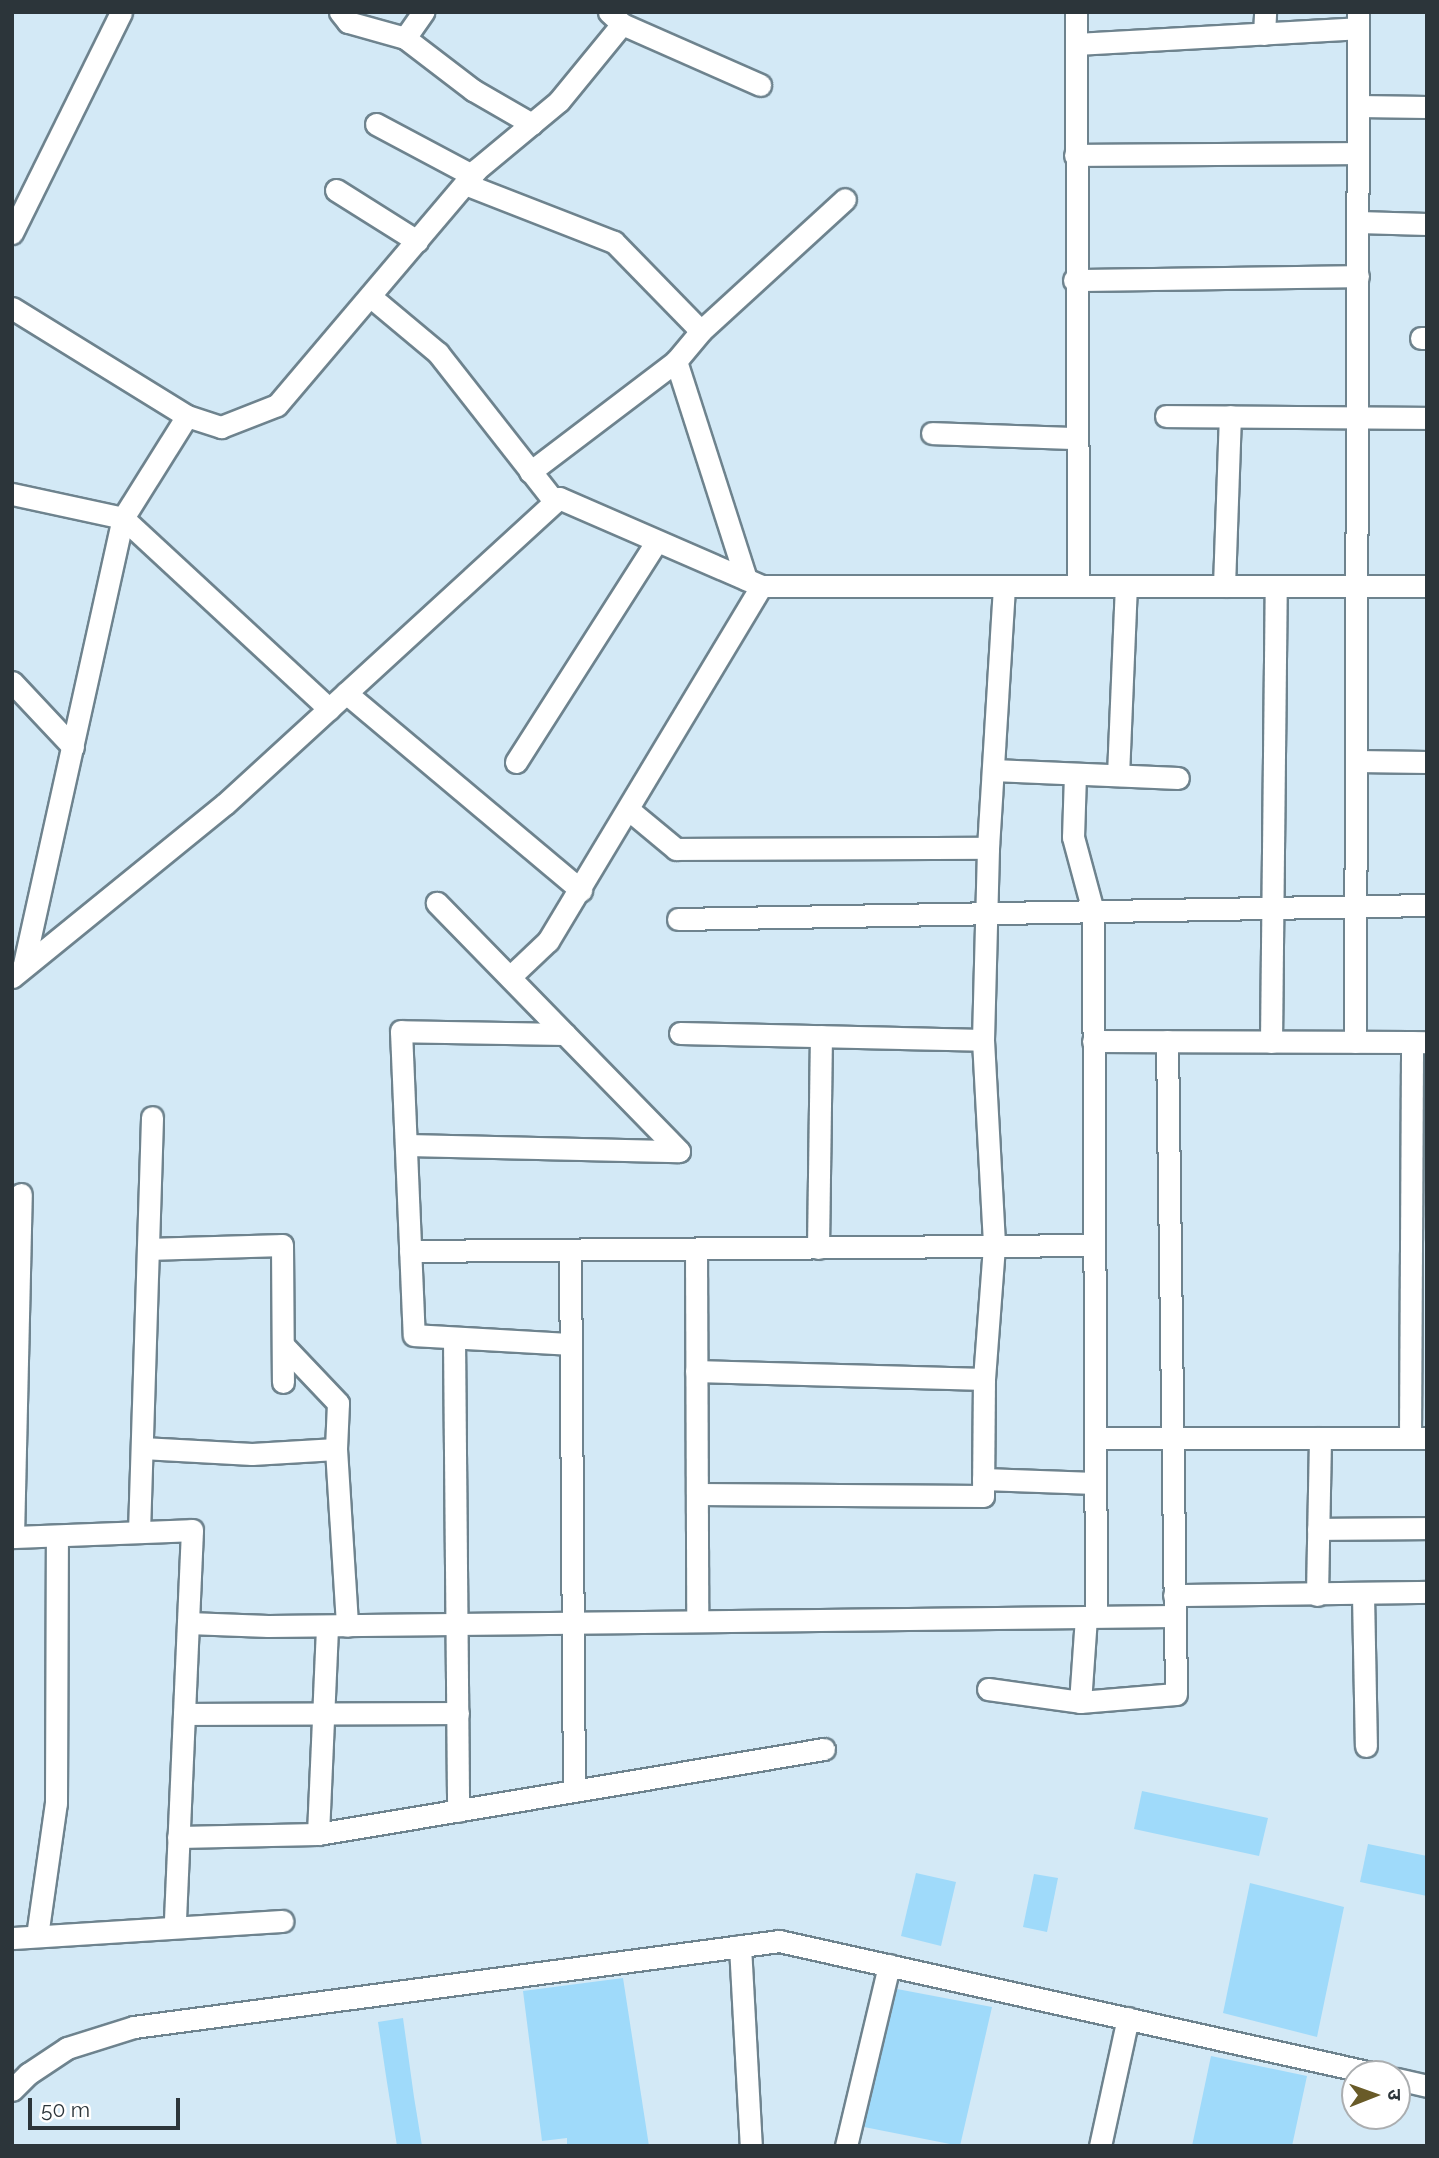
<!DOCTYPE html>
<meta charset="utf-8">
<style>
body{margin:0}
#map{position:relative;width:1439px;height:2158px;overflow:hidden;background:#d3e9f6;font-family:Raleway,"Noto Sans Devanagari",sans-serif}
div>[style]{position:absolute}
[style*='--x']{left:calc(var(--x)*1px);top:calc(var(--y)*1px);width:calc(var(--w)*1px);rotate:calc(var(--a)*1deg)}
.building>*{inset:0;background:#9fdafa}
.roads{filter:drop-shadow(2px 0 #6e838e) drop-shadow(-2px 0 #6e838e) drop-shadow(0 2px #6e838e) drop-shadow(0 -2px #6e838e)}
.minor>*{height:21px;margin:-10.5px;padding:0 10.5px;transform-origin:10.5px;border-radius:10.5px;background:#fff}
span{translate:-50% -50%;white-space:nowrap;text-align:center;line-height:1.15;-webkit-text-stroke:6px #fff;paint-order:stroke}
.frame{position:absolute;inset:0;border:14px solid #2c353a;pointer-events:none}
.north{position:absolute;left:1341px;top:2060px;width:70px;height:70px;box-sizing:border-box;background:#fff;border:2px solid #abaeb0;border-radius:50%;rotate:89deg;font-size:19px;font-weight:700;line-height:28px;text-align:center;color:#2c353a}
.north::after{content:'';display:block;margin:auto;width:24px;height:32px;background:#695b28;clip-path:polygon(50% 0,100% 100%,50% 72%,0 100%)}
.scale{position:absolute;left:28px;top:2098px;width:152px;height:32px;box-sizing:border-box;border:4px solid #2c353a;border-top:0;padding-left:9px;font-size:21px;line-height:24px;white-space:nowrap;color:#2c353a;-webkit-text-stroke:5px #fff;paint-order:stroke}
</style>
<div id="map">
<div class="building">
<div style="clip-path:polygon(1142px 1791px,1268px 1818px,1259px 1856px,1134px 1829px)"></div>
<div style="clip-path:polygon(1368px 1844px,1427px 1856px,1427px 1896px,1360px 1882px)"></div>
<div style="clip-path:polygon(916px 1873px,956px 1882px,941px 1946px,901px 1936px)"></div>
<div style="clip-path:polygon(1034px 1874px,1058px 1878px,1047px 1932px,1023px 1927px)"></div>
<div style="clip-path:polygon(1250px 1883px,1344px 1907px,1317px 2037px,1223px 2013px)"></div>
<div style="clip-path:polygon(623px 1978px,649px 2146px,567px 2146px,567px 2138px,542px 2141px,523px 1991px)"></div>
<div style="clip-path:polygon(897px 1989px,992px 2007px,960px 2146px,864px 2127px)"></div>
<div style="clip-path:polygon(403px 2018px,414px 2097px,422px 2146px,397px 2146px,386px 2076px,378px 2022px)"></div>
<div style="clip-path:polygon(1211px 2056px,1307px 2076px,1292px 2146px,1192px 2146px)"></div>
</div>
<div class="roads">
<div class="minor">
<div style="--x:340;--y:12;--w:13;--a:51"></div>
<div style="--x:348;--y:22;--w:59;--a:15.7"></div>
<div style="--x:405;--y:38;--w:86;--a:37.4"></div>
<div style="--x:473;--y:90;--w:68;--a:30"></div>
<div style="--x:1076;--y:12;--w:574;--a:89.8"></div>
<div style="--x:622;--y:24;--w:151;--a:23.8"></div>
<div style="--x:1264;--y:34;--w:22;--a:-87"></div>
<div style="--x:405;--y:38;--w:32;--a:-55"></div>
<div style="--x:1076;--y:44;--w:282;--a:-3.2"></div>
<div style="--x:1358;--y:106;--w:69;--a:0.8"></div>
<div style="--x:376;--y:124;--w:109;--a:28"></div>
<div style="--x:1075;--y:155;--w:283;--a:-0.4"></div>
<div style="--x:465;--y:184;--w:160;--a:21.3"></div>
<div style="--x:614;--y:242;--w:124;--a:45.7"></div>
<div style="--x:336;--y:190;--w:96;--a:32.2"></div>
<div style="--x:1358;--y:222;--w:69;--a:1.7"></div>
<div style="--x:12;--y:233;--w:246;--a:-63.7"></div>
<div style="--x:1074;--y:280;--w:284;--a:-0.8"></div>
<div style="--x:371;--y:297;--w:87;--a:39.9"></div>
<div style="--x:438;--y:353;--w:189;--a:51.9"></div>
<div style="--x:12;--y:308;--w:206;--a:31.7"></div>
<div style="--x:187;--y:416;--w:36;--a:18"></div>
<div style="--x:221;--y:427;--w:60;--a:-21.4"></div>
<div style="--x:277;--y:405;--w:308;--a:-49.7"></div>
<div style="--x:476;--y:170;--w:108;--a:-39.7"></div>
<div style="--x:559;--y:101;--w:99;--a:-50.7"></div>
<div style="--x:622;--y:24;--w:18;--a:-137"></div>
<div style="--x:1421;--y:338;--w:6;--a:0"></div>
<div style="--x:676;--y:361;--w:229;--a:72.2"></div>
<div style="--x:1166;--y:416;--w:261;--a:0.4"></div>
<div style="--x:932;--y:433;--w:144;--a:2"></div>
<div style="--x:530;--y:472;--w:183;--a:-37.2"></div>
<div style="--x:676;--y:361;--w:39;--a:-50"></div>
<div style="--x:701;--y:331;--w:195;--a:-42.5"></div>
<div style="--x:12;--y:494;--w:114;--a:12.2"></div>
<div style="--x:123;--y:518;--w:281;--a:42.8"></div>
<div style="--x:1224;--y:586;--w:170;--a:-88"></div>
<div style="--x:12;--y:682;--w:89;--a:46.8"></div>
<div style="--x:346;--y:693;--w:307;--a:40"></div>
<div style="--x:1356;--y:761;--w:71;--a:0.8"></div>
<div style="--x:516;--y:762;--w:262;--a:-57.5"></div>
<div style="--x:993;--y:770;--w:185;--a:2.5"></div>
<div style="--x:1075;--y:774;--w:63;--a:91.8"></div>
<div style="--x:1073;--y:837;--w:77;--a:74.9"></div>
<div style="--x:1093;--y:911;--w:705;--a:89.76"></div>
<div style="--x:1118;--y:775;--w:189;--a:-87.6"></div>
<div style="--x:629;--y:810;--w:61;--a:39.7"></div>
<div style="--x:676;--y:849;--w:312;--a:-0.2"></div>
<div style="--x:988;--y:848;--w:262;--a:-86.5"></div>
<div style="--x:678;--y:919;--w:749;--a:-1.07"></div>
<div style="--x:24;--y:964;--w:457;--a:-77.5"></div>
<div style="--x:123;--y:518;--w:120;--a:-57.9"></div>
<div style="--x:12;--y:977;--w:274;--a:-39.1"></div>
<div style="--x:225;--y:804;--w:453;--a:-42.5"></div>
<div style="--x:559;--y:498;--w:220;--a:23.5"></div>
<div style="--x:761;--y:586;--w:666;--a:0"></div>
<div style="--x:510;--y:977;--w:52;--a:-43.5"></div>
<div style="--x:548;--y:941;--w:414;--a:-59"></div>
<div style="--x:680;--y:1033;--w:303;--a:1.3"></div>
<div style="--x:983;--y:1040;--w:192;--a:-88.5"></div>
<div style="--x:565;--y:1034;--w:164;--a:-179"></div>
<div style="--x:401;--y:1031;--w:304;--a:87.6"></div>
<div style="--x:414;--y:1335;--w:157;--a:3.3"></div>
<div style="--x:983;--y:1040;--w:206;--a:86.9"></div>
<div style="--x:994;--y:1246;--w:133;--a:94.3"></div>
<div style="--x:1093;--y:1041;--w:334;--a:0.2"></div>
<div style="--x:1271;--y:1042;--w:456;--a:-89.4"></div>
<div style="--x:1355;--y:1042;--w:1030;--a:-89.83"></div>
<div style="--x:407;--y:1145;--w:272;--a:1.3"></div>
<div style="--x:679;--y:1151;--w:347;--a:-134.3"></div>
<div style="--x:818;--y:1248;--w:212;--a:-89.2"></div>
<div style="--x:148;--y:1249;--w:134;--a:-1.7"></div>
<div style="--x:282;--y:1245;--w:137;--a:89.6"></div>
<div style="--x:696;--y:1249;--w:372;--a:89.8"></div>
<div style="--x:570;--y:1250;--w:541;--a:89.58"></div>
<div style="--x:410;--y:1251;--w:684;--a:-0.5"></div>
<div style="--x:454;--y:1338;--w:473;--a:89.5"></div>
<div style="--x:283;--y:1345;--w:80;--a:46.5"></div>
<div style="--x:338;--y:1403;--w:46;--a:92.5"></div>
<div style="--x:336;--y:1449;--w:177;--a:86.4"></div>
<div style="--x:696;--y:1371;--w:288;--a:1.6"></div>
<div style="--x:984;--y:1379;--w:117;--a:90.5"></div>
<div style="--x:983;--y:1496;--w:286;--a:-179.6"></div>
<div style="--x:1095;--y:1438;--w:332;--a:0"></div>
<div style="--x:1410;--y:1438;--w:396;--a:-89.7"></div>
<div style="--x:142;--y:1448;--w:110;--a:3.1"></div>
<div style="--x:252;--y:1454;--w:84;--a:-3.4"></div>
<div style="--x:983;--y:1479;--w:112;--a:2"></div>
<div style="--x:1318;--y:1529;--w:109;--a:-0.5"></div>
<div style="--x:139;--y:1532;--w:415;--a:-88.2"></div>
<div style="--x:12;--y:1537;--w:180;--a:-2.2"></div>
<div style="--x:192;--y:1530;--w:396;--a:92.5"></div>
<div style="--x:13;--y:1537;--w:343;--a:-88.7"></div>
<div style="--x:1363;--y:1594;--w:152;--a:88.9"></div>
<div style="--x:1174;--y:1595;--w:253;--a:-0.7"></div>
<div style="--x:1317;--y:1595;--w:157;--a:-88.9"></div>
<div style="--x:1086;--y:1617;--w:85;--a:94"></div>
<div style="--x:1080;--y:1702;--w:96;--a:-4.8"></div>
<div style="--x:1176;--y:1694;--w:653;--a:-90.79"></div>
<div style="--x:188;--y:1623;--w:80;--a:2.1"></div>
<div style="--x:268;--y:1626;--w:906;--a:-0.63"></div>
<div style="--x:988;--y:1689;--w:93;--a:8"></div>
<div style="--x:184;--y:1714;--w:274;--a:-0.2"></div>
<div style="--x:318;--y:1834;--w:208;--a:-87.5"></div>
<div style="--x:178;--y:1837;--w:140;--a:-1.2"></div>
<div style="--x:318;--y:1834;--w:513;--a:-9.54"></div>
<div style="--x:37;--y:1936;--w:134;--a:-81.9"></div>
<div style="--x:56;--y:1803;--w:267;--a:-89.8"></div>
<div style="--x:12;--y:1938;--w:271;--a:-3.6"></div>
<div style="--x:740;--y:1946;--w:200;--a:86.9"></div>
<div style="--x:1397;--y:2079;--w:31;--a:13"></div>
<div style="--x:12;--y:2090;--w:23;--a:-45"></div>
<div style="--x:28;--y:2074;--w:47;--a:-33.7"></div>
<div style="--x:67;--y:2048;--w:70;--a:-17.4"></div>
<div style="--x:134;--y:2027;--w:651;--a:-7.59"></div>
<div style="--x:779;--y:1941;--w:612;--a:12.56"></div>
<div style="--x:846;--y:2146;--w:186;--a:-76.6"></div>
<div style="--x:1100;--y:2146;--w:131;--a:-77.7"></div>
</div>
</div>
<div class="frame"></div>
<div class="north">उ</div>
<div class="scale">50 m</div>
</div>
